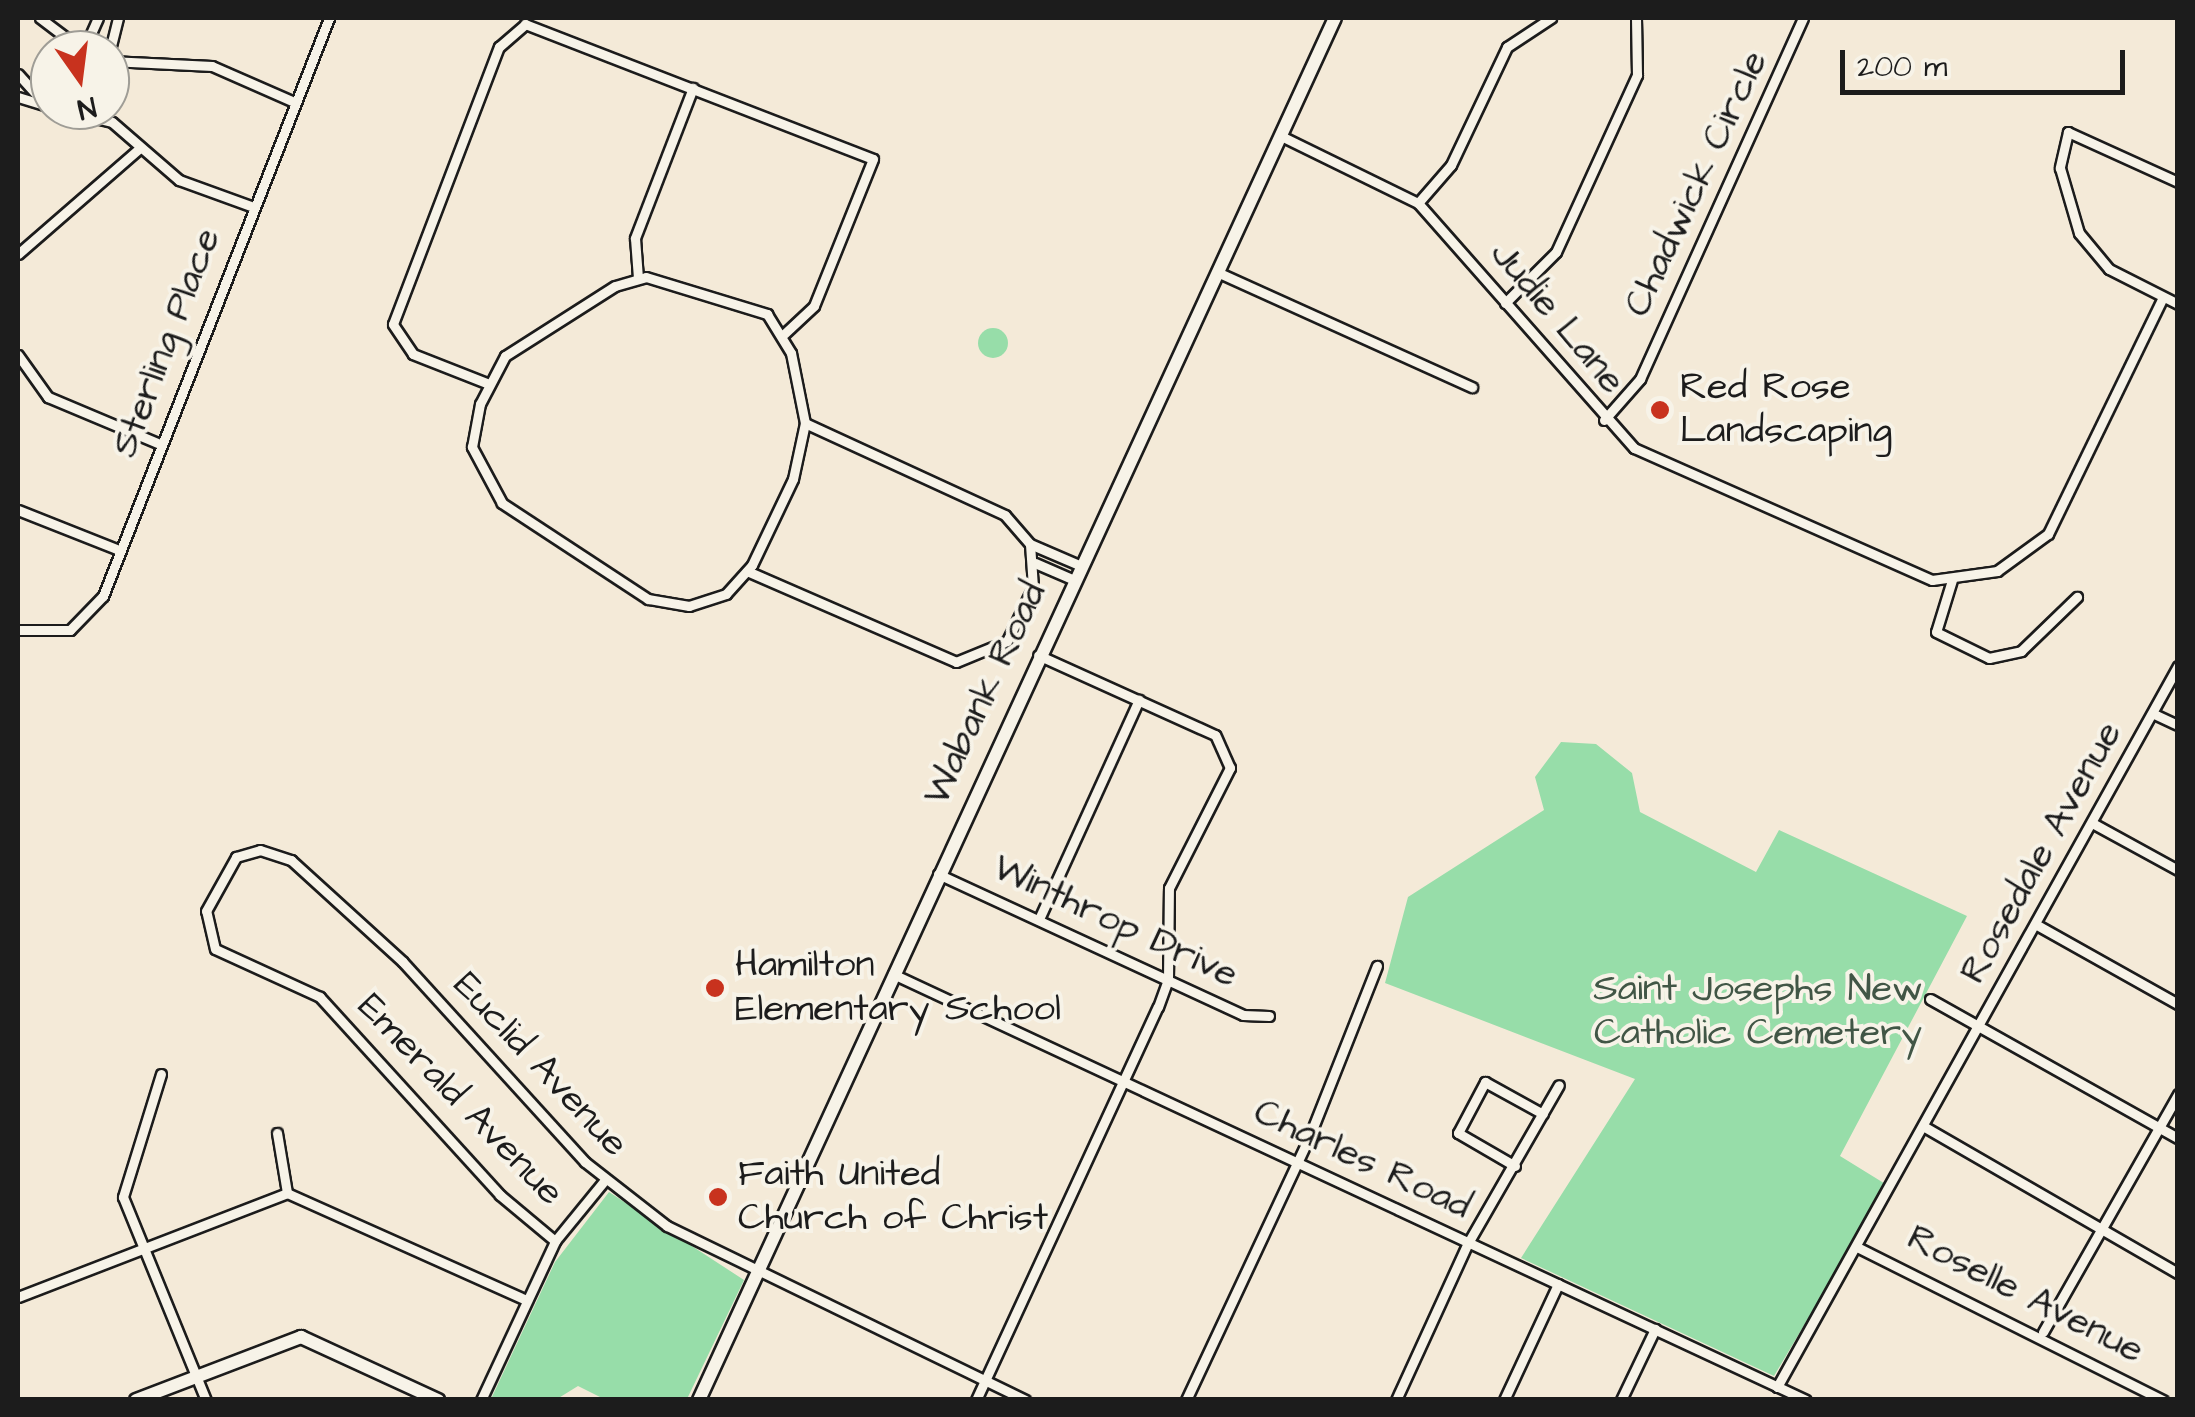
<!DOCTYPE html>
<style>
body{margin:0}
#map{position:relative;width:2195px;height:1417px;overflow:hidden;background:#f4ead8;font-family:"Architects Daughter",sans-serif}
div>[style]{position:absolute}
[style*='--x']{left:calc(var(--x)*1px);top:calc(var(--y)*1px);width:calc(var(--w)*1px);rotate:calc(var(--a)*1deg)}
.green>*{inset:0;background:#97dda9}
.round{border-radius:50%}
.roads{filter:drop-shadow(2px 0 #1c1c1c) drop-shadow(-2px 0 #1c1c1c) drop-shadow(0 2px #1c1c1c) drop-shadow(0 -2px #1c1c1c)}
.street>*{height:9px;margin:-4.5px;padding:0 4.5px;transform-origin:4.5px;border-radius:4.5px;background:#f7f3e8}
.secondary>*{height:12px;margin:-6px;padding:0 6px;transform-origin:6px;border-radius:6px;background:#f7f3e8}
.dots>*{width:28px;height:28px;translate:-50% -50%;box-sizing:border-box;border:5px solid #f7f3e8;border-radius:50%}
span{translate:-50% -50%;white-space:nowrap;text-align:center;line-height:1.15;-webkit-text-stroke:8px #f7f3e8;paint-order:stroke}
.street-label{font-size:38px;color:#1c1c1c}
.poi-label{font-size:38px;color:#1c1c1c}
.left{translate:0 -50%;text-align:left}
.park-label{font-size:38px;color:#415646}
.frame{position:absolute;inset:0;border:20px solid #1c1c1c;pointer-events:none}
.north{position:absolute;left:30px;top:30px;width:100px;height:100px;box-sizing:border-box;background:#f7f3e8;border:2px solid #9f9d96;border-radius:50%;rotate:166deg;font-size:28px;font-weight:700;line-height:40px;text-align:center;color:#1c1c1c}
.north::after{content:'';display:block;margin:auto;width:35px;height:45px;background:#c8321e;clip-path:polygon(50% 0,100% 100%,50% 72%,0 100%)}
.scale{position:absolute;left:1840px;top:50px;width:285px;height:45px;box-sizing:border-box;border:5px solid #1c1c1c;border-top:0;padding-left:12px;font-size:30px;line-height:35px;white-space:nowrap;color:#1c1c1c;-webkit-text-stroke:8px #f7f3e8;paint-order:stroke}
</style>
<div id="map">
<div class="green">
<div class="round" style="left:978px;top:328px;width:30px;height:30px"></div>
<div style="clip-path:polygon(1561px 742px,1596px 744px,1632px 773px,1640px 812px,1756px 872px,1779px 830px,1967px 916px,1840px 1156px,1887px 1185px,1774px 1376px,1521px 1258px,1635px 1079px,1385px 983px,1408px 897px,1544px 810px,1535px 777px)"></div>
<div style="clip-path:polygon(609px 1192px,744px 1280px,687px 1399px,604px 1399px,578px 1386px,557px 1399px,491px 1399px,555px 1262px)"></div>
</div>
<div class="roads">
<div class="street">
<div style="--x:40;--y:18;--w:40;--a:37"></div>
<div style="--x:72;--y:42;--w:17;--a:-13"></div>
<div style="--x:89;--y:38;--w:22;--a:-66"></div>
<div style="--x:110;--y:50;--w:33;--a:-76"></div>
<div style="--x:110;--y:61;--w:102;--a:2.8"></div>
<div style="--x:212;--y:66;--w:90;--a:23.7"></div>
<div style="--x:18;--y:74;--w:38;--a:48"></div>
<div style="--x:18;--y:97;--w:34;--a:17"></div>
<div style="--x:61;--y:110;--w:52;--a:13.2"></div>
<div style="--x:112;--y:122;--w:89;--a:40.9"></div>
<div style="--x:179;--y:180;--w:77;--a:19.9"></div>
<div style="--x:1281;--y:136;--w:153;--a:26.1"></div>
<div style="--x:1418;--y:203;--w:327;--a:48.6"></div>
<div style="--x:1634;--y:448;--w:326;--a:23.9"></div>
<div style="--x:1932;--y:580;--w:66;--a:-7.9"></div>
<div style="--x:1997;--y:571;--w:63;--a:-36"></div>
<div style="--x:2048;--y:534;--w:263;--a:-64.1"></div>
<div style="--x:2178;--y:182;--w:121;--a:-155.6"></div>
<div style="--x:2068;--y:132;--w:37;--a:103"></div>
<div style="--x:2060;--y:168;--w:68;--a:73.7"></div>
<div style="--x:2079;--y:233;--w:47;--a:50.2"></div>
<div style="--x:2109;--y:269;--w:77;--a:26.9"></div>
<div style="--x:1418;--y:203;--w:50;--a:-49"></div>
<div style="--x:1451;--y:165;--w:131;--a:-64.6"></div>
<div style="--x:1507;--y:47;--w:53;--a:-33.4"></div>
<div style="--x:18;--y:254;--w:162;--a:-41"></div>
<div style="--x:1217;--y:272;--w:280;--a:24.3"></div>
<div style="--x:646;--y:277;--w:127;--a:17"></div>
<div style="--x:767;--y:314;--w:46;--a:58.4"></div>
<div style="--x:791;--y:353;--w:71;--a:78.7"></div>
<div style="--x:805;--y:423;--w:57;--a:102.1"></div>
<div style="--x:793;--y:479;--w:95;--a:115.5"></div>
<div style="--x:752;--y:565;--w:39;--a:132"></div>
<div style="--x:726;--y:594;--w:39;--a:162"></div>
<div style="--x:689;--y:606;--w:42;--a:-170.3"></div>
<div style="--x:648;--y:599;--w:175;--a:-146.7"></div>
<div style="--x:502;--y:503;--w:64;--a:-118.2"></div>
<div style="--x:472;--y:447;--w:44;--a:-79.5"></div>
<div style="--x:480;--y:404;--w:54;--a:-62.5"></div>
<div style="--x:505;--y:356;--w:130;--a:-32.5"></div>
<div style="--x:615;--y:286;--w:32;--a:-16"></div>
<div style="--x:638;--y:278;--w:40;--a:-94.3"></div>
<div style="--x:635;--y:238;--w:161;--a:-68.9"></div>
<div style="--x:1505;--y:303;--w:72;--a:-45"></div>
<div style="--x:1556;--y:252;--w:195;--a:-65.4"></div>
<div style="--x:1637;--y:75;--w:57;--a:-91"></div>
<div style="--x:18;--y:355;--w:52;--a:54.5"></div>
<div style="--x:48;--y:397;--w:121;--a:22.8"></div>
<div style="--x:489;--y:384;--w:82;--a:-158.5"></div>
<div style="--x:413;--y:354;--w:36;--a:-124"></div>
<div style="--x:393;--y:324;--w:297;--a:-69.1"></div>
<div style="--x:499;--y:47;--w:35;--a:-41"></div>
<div style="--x:525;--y:24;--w:373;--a:21.2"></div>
<div style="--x:873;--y:159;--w:158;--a:111.9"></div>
<div style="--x:814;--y:306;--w:41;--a:137"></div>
<div style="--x:1604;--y:420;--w:55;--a:-48.7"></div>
<div style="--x:1640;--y:379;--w:396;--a:-65.7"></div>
<div style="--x:18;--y:510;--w:109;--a:21.6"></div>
<div style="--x:1030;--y:544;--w:53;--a:23.2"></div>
<div style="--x:1035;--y:563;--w:40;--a:23.4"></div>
<div style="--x:747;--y:571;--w:228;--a:23.5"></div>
<div style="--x:956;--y:662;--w:55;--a:-22.4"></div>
<div style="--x:1007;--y:641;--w:60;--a:-64.3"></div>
<div style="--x:1033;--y:587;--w:43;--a:-94"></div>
<div style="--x:1030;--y:544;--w:38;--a:-131"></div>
<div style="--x:1005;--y:515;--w:220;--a:-155.3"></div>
<div style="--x:1952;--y:580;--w:54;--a:107.1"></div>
<div style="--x:1936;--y:632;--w:59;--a:26.1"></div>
<div style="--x:1989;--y:658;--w:33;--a:-12"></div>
<div style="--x:2021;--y:651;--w:78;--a:-44"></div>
<div style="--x:18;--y:630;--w:52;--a:0"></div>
<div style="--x:70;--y:630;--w:47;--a:-45.9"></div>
<div style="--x:103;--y:596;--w:621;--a:-68.64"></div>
<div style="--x:2154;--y:714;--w:26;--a:25"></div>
<div style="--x:2094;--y:824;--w:96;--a:28.7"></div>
<div style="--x:938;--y:874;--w:336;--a:24.8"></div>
<div style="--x:1243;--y:1015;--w:26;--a:2"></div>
<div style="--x:1039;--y:919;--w:241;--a:-65.5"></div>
<div style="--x:2037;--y:925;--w:162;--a:29.3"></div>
<div style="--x:893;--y:974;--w:1007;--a:25.01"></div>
<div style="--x:1930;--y:999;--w:284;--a:29.3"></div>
<div style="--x:161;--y:1074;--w:129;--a:107.2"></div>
<div style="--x:123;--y:1197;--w:219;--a:67.8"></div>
<div style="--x:1923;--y:1126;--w:294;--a:30"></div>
<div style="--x:277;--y:1133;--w:61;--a:80.5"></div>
<div style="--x:1515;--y:1166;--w:66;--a:-149.9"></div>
<div style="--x:1458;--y:1133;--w:58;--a:-62.1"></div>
<div style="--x:1485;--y:1082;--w:66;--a:28.9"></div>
<div style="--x:555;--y:1241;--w:72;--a:-140.1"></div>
<div style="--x:500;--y:1195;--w:268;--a:-132.3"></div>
<div style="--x:320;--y:997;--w:115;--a:-155.4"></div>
<div style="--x:215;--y:949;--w:39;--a:-103"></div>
<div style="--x:206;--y:911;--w:62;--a:-60.9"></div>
<div style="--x:236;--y:857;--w:25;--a:-16"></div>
<div style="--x:260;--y:850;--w:33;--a:18"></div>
<div style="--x:291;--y:860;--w:151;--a:42.3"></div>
<div style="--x:403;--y:962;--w:270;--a:47.7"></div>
<div style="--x:585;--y:1162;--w:104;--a:38"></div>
<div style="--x:667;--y:1226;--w:398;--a:25.9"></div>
<div style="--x:1859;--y:1248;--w:340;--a:26.6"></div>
<div style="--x:18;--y:1297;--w:288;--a:-21.1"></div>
<div style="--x:287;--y:1193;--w:262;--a:24.1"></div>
<div style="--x:2043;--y:1332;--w:274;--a:-60.4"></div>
<div style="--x:1777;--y:1387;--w:825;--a:-60.92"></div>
<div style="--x:481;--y:1400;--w:175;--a:-65"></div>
<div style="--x:555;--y:1241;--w:79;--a:-50.7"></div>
<div style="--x:976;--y:1400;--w:433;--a:-65.2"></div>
<div style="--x:1158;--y:1007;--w:30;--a:-70"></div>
<div style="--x:1168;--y:979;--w:91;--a:-89.4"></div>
<div style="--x:1169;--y:888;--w:135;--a:-63.1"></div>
<div style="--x:1230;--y:768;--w:36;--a:-114"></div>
<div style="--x:1215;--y:735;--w:194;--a:-155.7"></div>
<div style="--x:1186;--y:1400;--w:293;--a:-64.9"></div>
<div style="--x:1310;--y:1135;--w:182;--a:-68.4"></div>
<div style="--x:1396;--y:1400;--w:173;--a:-65.4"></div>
<div style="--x:1468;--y:1243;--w:182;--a:-60.1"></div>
<div style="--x:1504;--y:1400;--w:128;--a:-65"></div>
<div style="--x:1621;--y:1400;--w:79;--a:-64.4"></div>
</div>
<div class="secondary">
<div style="--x:136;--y:1400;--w:177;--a:-20.9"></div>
<div style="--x:301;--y:1337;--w:151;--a:24.7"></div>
<div style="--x:699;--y:1400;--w:1521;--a:-65.29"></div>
</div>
</div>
<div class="dots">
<div style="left:1660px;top:410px;background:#c8321e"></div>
<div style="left:715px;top:988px;background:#c8321e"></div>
<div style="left:718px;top:1197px;background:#c8321e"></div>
</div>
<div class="street-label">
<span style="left:1697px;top:184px;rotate:-65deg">Chadwick Circle</span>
<span style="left:1557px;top:318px;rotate:50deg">Judie Lane</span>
<span style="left:167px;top:343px;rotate:-69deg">Sterling Place</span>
<span style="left:986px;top:694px;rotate:-65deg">Wabank Road</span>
<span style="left:2042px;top:853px;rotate:-61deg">Rosedale Avenue</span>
<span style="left:1115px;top:922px;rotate:25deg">Winthrop Drive</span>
<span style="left:540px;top:1065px;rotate:47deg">Euclid Avenue</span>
<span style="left:460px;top:1100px;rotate:46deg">Emerald Avenue</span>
<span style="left:1362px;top:1160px;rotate:25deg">Charles Road</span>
<span style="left:2025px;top:1295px;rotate:27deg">Roselle Avenue</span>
</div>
<div class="poi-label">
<span class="left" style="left:1680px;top:410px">Red Rose<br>Landscaping</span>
<span class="left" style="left:735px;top:988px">Hamilton<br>Elementary School</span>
<span class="left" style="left:738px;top:1197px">Faith United<br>Church of Christ</span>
</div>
<div class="park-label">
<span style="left:1758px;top:1012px">Saint Josephs New<br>Catholic Cemetery</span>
</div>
<div class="frame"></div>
<div class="north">N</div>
<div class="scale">200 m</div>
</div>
